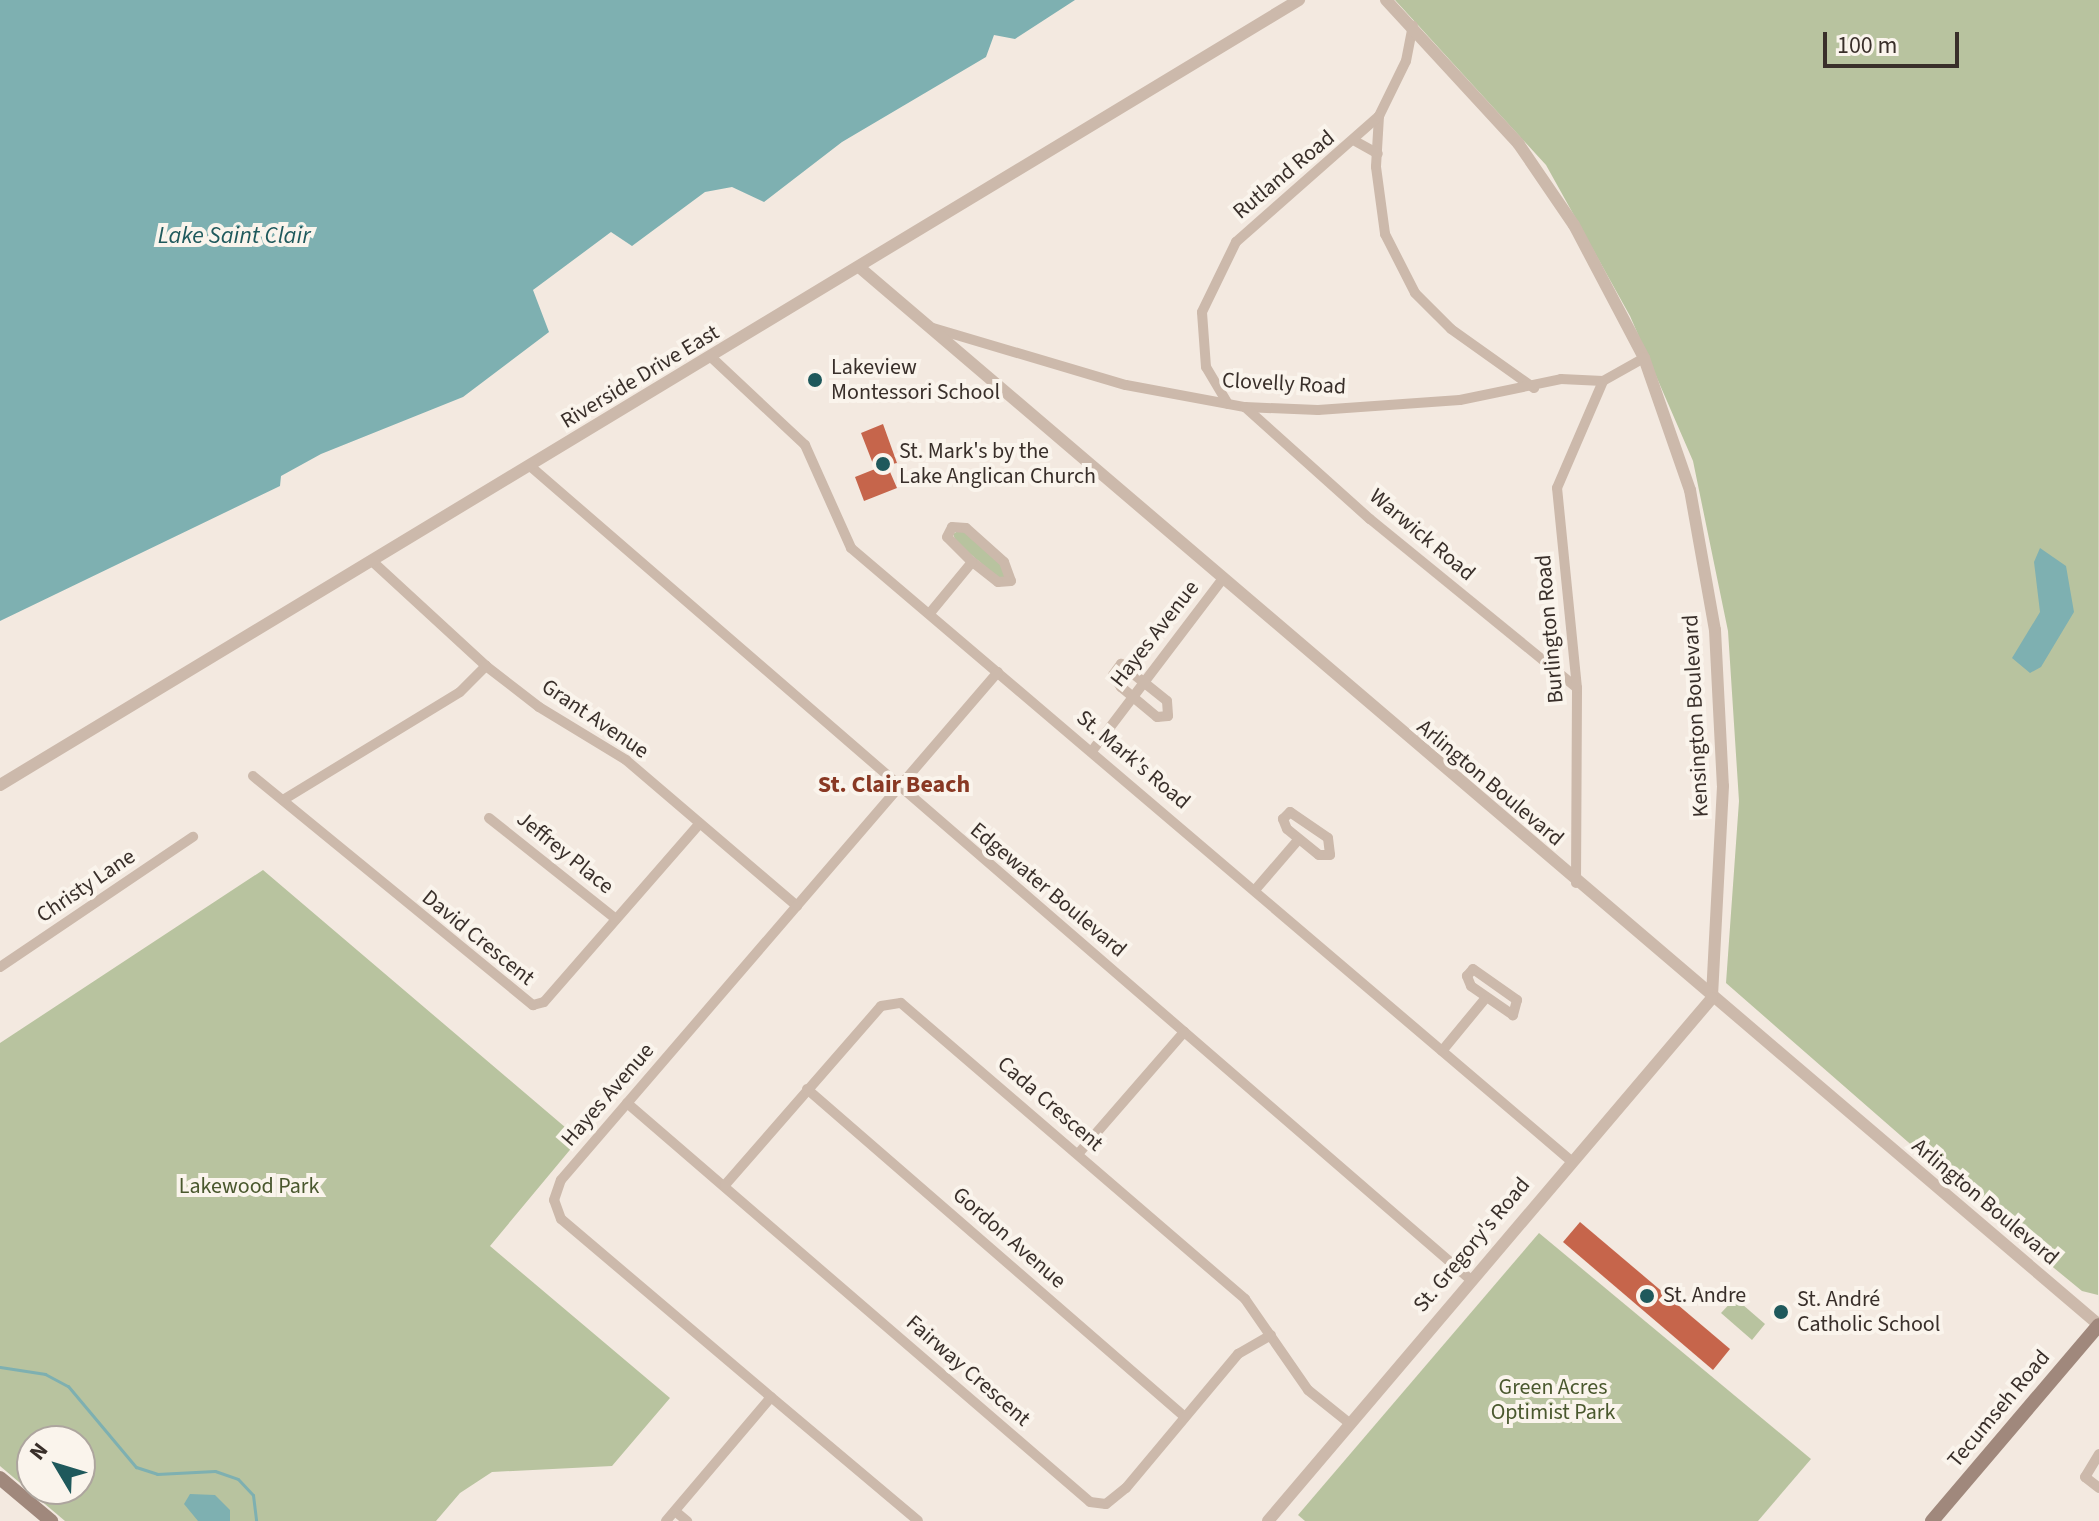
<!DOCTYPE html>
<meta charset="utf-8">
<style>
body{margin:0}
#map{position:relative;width:2099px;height:1521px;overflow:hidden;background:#f3e9e0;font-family:"Source Sans 3",sans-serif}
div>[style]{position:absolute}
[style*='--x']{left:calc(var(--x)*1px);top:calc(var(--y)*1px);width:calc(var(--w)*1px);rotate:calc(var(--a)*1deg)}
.green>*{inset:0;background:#b8c39f}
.water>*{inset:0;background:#7eb0b1}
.stream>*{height:3px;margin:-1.5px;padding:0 1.5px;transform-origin:1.5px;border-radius:1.5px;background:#7eb0b1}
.building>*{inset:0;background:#c6654b}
.minor>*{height:10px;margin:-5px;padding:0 5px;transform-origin:5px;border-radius:5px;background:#ccb9ab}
.tertiary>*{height:12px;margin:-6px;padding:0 6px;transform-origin:6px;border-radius:6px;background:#ccb9ab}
.secondary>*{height:14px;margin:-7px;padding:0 7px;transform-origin:7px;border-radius:7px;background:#a0887c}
.dots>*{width:22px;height:22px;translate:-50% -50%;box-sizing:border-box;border:4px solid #faf4ec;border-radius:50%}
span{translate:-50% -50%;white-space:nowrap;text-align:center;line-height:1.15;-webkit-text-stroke:8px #faf4ec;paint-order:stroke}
.street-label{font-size:22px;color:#392f2a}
.poi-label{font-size:22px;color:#392f2a}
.left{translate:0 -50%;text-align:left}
.park-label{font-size:22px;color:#4a582e}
.water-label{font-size:24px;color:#1f595c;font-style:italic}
.neighbourhood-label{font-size:24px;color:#893823;font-weight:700}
.north{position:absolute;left:16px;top:1425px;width:80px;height:80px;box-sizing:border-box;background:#faf4ec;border:2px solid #ada59e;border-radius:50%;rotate:308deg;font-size:22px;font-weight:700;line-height:32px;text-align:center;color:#392f2a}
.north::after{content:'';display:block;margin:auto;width:28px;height:36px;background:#1f595c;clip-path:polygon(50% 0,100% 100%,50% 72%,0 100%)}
.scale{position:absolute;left:1823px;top:32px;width:136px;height:36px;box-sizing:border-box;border:4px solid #392f2a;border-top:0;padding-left:10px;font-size:24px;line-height:28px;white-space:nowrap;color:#392f2a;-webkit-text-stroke:6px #faf4ec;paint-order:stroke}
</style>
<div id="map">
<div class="green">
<div style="clip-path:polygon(1395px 0,2099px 0,2098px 1295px,2082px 1291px,2026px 1245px,1726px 983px,1739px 801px,1728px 631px,1693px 461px,1630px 316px,1546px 165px)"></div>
<div style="clip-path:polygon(961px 529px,1006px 567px,1009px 575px,1000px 579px,956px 542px,953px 534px)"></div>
<div style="clip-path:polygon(evenodd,263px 870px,579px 1139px,490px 1246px,670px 1398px,612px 1466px,492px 1472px,460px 1493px,436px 1521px,65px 1521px,0 1466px,0 1043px,263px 870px,32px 1441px,80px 1441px,80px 1489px,32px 1489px,32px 1441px)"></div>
<div style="clip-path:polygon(1539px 1233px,1811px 1459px,1758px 1521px,1305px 1521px,1298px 1515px)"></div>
<div style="clip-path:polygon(1735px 1298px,1765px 1324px,1752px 1340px,1721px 1313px)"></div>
</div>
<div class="water">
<div style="clip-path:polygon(0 0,1075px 0,1015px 39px,994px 35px,986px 57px,842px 142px,764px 202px,732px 187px,705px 192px,632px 246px,611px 232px,533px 290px,549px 332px,463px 397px,321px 454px,281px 476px,280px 486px,0 621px)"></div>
<div style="clip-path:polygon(2040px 548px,2066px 566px,2074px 612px,2041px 667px,2030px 673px,2012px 658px,2040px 612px,2034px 562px)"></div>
<div style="clip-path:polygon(190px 1494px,215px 1495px,230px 1510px,230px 1521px,198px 1521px,184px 1504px)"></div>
</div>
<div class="stream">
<div style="--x:0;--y:1367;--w:46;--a:8.8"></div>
<div style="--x:45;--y:1374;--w:26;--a:28"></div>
<div style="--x:68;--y:1386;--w:106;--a:50"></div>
<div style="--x:136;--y:1467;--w:22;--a:18"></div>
<div style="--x:157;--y:1474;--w:58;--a:-3"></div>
<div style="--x:215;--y:1471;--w:24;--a:19"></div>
<div style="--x:238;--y:1479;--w:22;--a:47"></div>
<div style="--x:253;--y:1495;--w:26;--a:83"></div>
</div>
<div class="building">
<div style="clip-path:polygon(883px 424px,897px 463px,887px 465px,897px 488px,864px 501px,855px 477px,875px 469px,861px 433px)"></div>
<div style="clip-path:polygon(1580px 1222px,1730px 1349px,1713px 1370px,1563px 1242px)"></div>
</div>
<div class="minor">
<div style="--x:1379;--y:116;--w:51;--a:93.4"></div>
<div style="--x:1376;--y:167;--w:68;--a:82.3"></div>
<div style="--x:1385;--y:234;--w:66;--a:63"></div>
<div style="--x:1415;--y:293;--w:51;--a:45"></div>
<div style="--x:1451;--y:329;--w:102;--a:35.4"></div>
<div style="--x:1355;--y:141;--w:26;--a:29"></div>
<div style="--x:933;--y:328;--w:201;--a:16.5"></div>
<div style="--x:1126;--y:385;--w:121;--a:10.5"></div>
<div style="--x:1245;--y:407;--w:73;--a:2.4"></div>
<div style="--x:1318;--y:410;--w:142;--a:-4"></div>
<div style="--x:1460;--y:400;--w:103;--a:-11.7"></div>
<div style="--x:1561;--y:379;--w:42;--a:2.7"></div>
<div style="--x:1603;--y:381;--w:47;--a:-29.3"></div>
<div style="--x:711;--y:357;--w:129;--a:43.1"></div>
<div style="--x:805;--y:445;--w:113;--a:65.9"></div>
<div style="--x:851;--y:548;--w:944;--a:40.4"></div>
<div style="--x:1228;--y:404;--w:43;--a:-120.7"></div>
<div style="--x:1206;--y:367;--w:55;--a:-94.2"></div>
<div style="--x:1202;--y:312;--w:78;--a:-64.1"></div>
<div style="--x:1236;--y:242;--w:191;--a:-41.4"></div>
<div style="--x:1379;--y:116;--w:61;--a:-63.9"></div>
<div style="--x:1406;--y:61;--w:36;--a:-79"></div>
<div style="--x:1245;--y:407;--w:168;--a:41.9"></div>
<div style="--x:1370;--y:519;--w:267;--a:39.2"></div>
<div style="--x:530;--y:466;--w:1243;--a:40.86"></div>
<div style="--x:952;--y:527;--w:14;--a:4"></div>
<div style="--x:966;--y:528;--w:51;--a:41.8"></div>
<div style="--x:1004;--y:562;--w:20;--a:70"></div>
<div style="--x:1011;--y:581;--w:13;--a:176"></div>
<div style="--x:998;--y:582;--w:33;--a:-142"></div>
<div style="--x:972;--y:562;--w:35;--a:-135"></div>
<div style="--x:947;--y:537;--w:11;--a:-63"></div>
<div style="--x:373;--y:562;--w:154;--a:42.6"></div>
<div style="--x:486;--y:666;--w:67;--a:37.7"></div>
<div style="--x:539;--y:707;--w:102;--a:31.3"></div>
<div style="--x:626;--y:760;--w:225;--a:40.5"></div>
<div style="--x:930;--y:613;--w:66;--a:-50.5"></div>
<div style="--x:1121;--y:664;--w:59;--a:38.8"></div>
<div style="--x:1167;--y:701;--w:15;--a:86"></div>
<div style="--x:1168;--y:716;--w:11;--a:175"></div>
<div style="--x:1157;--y:717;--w:47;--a:-140.2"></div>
<div style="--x:1121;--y:687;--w:14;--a:-124"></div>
<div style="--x:1113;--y:675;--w:14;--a:-54"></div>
<div style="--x:1092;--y:751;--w:215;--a:-52.8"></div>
<div style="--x:253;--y:776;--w:362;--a:39.3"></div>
<div style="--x:533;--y:1005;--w:11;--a:-15"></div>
<div style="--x:544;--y:1002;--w:237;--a:-48.9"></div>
<div style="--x:283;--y:800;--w:207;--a:-31.4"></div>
<div style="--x:460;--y:692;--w:37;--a:-45"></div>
<div style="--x:1290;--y:812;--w:46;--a:34.4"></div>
<div style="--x:1328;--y:838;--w:17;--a:83"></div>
<div style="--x:1330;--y:855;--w:11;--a:180"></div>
<div style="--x:1319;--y:855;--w:41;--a:-140.9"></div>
<div style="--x:1287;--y:829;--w:11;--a:-112"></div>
<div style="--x:1283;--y:819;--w:10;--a:-45"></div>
<div style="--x:489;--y:818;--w:162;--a:38.5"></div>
<div style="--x:1576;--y:883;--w:195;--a:-89.7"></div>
<div style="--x:1577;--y:688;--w:201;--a:-95.7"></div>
<div style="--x:1557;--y:488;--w:116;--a:-66.7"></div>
<div style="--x:1255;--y:890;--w:66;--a:-49.3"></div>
<div style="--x:0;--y:967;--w:233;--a:-34"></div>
<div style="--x:1473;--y:969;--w:54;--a:35.2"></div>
<div style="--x:1517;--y:1000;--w:16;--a:105"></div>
<div style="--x:1513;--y:1015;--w:51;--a:-145.4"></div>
<div style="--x:1471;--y:986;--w:11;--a:-112"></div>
<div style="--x:1467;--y:976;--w:9;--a:-49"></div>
<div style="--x:1442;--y:1051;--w:66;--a:-50.5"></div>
<div style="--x:807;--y:1089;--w:500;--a:40.95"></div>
<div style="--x:627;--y:1103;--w:611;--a:40.75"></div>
<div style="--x:1090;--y:1502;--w:16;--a:7"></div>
<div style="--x:1106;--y:1504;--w:26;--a:-39"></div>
<div style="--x:1126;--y:1488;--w:175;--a:-50.1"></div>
<div style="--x:1238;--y:1354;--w:38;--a:-30"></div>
<div style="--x:1078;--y:1154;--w:162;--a:-49"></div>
<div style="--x:725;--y:1185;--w:237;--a:-48.9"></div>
<div style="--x:881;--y:1006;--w:20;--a:-9"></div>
<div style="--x:901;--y:1003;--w:454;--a:40.7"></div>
<div style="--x:1245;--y:1299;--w:111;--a:55.3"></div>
<div style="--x:1308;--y:1390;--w:53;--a:38.8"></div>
<div style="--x:771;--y:1397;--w:192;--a:40.1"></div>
<div style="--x:2099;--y:1454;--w:27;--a:121"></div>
<div style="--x:2085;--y:1477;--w:18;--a:38"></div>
<div style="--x:675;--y:1511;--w:16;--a:40"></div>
<div style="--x:666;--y:1521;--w:162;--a:-49.7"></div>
<div style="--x:771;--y:1397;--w:275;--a:-139.7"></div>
<div style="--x:561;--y:1219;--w:20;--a:-110"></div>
<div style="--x:554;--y:1200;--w:21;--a:-71"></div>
<div style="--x:561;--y:1180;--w:670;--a:-49.3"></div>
</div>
<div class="tertiary">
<div style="--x:1386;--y:0;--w:195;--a:47.3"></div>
<div style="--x:1518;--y:143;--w:99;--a:55.7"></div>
<div style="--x:1574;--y:225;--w:150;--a:62.2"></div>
<div style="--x:1644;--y:358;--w:140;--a:70.8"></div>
<div style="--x:1690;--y:490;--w:142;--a:79.9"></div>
<div style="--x:1715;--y:630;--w:156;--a:87.1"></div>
<div style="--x:1723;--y:786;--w:212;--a:93"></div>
<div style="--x:859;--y:267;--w:1630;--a:40.47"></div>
<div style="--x:0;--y:785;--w:1518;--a:-31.15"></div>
<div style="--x:1268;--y:1521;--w:686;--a:-49.67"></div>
</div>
<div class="secondary">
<div style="--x:0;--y:1478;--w:67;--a:40.1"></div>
<div style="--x:1932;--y:1521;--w:257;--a:-49.6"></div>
</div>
<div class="dots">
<div style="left:815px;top:380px;background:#1f595c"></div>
<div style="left:883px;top:464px;background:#1f595c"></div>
<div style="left:1647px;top:1296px;background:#1f595c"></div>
<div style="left:1781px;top:1312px;background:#1f595c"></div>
</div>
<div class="street-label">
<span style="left:1284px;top:175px;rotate:-40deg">Rutland Road</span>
<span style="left:640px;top:377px;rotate:-31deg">Riverside Drive East</span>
<span style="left:1284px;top:384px;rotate:3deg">Clovelly Road</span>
<span style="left:1422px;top:535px;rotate:40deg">Warwick Road</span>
<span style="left:1550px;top:629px;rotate:-95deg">Burlington Road</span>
<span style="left:1155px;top:634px;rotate:-52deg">Hayes Avenue</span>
<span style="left:1696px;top:716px;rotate:-93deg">Kensington Boulevard</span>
<span style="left:595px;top:719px;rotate:34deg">Grant Avenue</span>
<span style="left:1133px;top:760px;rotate:40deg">St. Mark's Road</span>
<span style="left:1490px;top:783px;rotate:40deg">Arlington Boulevard</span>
<span style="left:565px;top:853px;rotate:39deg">Jeffrey Place</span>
<span style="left:86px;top:886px;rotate:-34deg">Christy Lane</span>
<span style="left:1048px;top:890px;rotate:40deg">Edgewater Boulevard</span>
<span style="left:478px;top:938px;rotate:39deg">David Crescent</span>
<span style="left:608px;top:1095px;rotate:-49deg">Hayes Avenue</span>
<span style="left:1050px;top:1104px;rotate:41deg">Cada Crescent</span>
<span style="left:1985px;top:1202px;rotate:40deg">Arlington Boulevard</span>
<span style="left:1009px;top:1238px;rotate:41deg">Gordon Avenue</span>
<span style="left:1472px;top:1245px;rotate:-50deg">St. Gregory's Road</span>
<span style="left:968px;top:1371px;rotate:41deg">Fairway Crescent</span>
<span style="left:1999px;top:1409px;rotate:-50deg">Tecumseh Road</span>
</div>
<div class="poi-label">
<span class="left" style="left:831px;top:380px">Lakeview<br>Montessori School</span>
<span class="left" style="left:899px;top:464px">St. Mark's by the<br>Lake Anglican Church</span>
<span class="left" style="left:1663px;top:1296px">St. Andre</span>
<span class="left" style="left:1797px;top:1312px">St. André<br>Catholic School</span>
</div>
<div class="park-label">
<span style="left:249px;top:1187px">Lakewood Park</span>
<span style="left:1553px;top:1400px">Green Acres<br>Optimist Park</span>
</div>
<div class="water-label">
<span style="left:234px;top:236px">Lake Saint Clair</span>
</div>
<div class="neighbourhood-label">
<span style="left:894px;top:785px">St. Clair Beach</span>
</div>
<div class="north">N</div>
<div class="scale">100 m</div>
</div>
